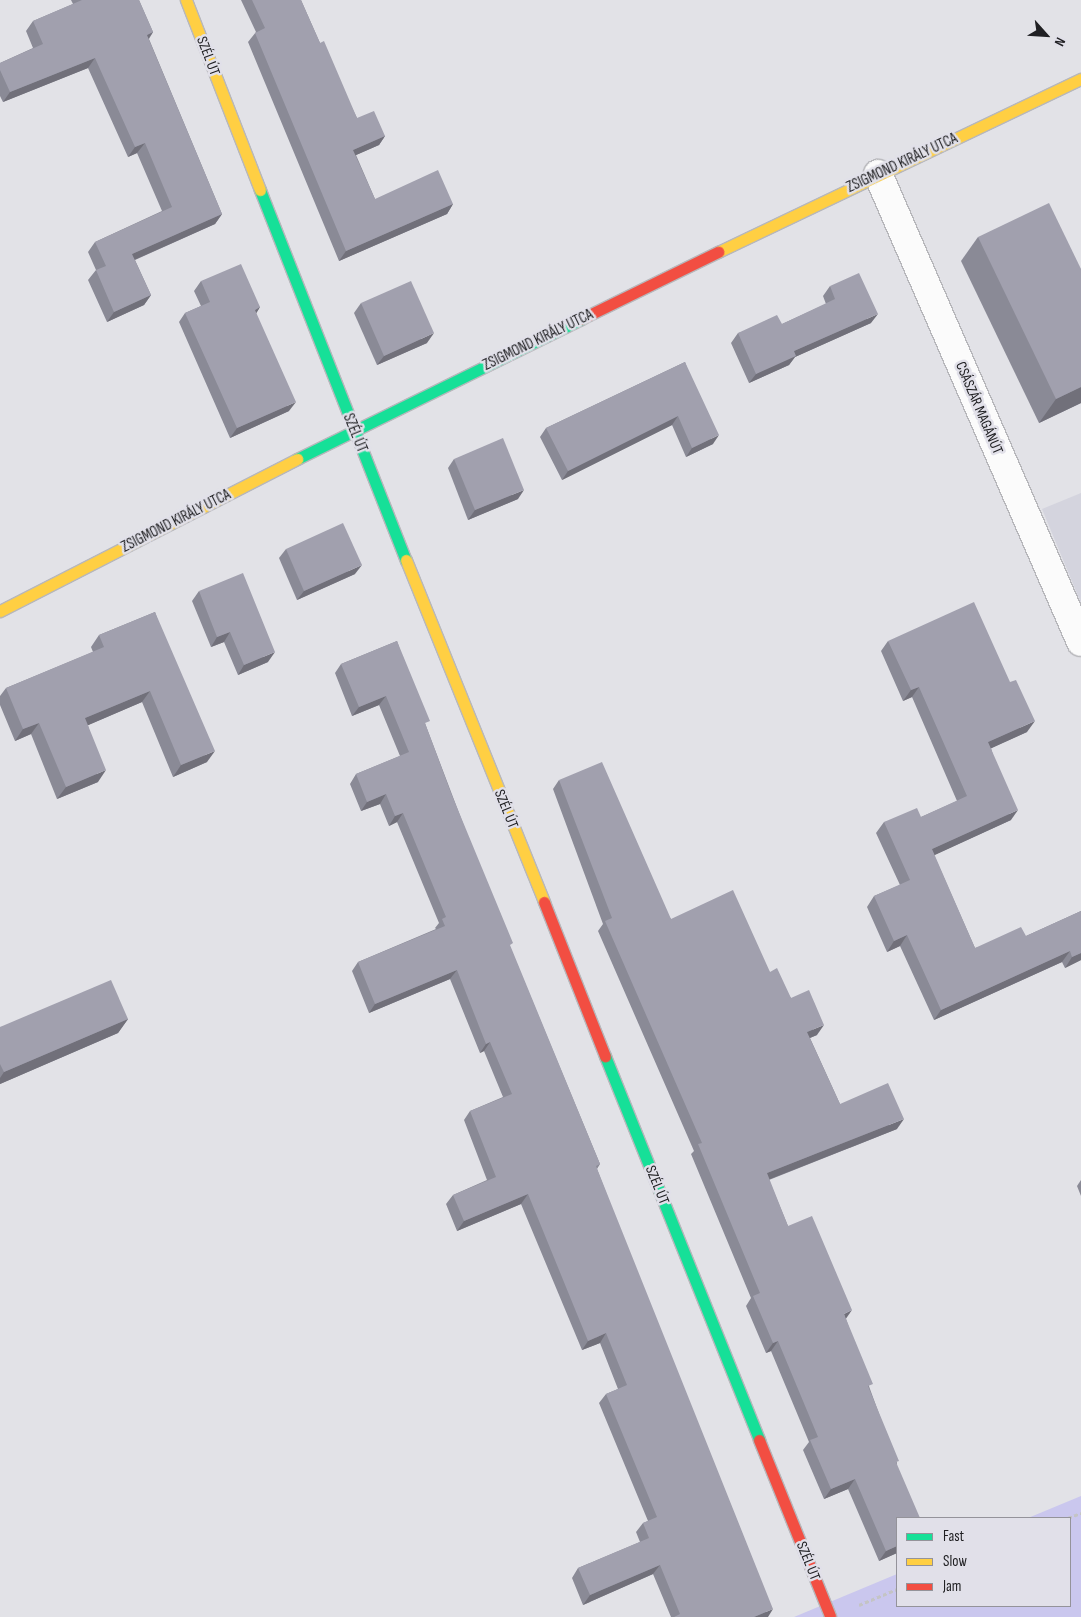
<!DOCTYPE html>
<meta charset="utf-8">
<style>
body{margin:0}
#map{position:relative;width:1081px;height:1617px;overflow:hidden;background:#e2e2e7;font-family:"Sofia Sans Condensed",sans-serif}
div>[style]{position:absolute}
[style*='--x']{left:calc(var(--x)*1px);top:calc(var(--y)*1px);width:calc(var(--w)*1px);rotate:calc(var(--a)*1deg)}
.built>*{inset:0;background:#d4d4de}
.green>*{inset:0;background:#cac7ee}
.path>*{height:3px;margin-top:-1.5px;transform-origin:0;background:repeating-linear-gradient(90deg,#c4c4c5 0 4px,transparent 0 6.5px)}
.roads{filter:drop-shadow(1px 0 #b7b7bb) drop-shadow(-1px 0 #b7b7bb) drop-shadow(0 1px #b7b7bb) drop-shadow(0 -1px #b7b7bb)}
.street>*{height:28px;margin:-14px;padding:0 14px;transform-origin:14px;border-radius:14px;background:#fbfbfb}
.fast>*{height:11px;margin:-5.5px;padding:0 5.5px;transform-origin:5.5px;border-radius:5.5px;background:#16e098}
.slow>*{height:11px;margin:-5.5px;padding:0 5.5px;transform-origin:5.5px;border-radius:5.5px;background:#ffcf43}
.jam>*{height:11px;margin:-5.5px;padding:0 5.5px;transform-origin:5.5px;border-radius:5.5px;background:#f24e42}
.wall>*{inset:0;background:#8a8a96}
.shaded-wall>*{inset:0;background:#71707a}
.building>*{inset:0;background:#a1a0ae}
span{translate:-50% -50%;white-space:nowrap;text-align:center;line-height:1.15;-webkit-text-stroke:5px #e1e0e9;paint-order:stroke}
.street-label{font-size:15px;color:#202023}
.legend{position:absolute;left:896px;top:1517px;width:175px;height:90px;box-sizing:border-box;background:#e1e0e9;border:1px solid #94939a;margin:0;padding:6px 9px;list-style:none;font-size:15px;color:#202023}
.legend li{display:flex;align-items:center;gap:10px;height:25px}
.legend b{width:25px;border:1px solid #94939a}
.north{position:absolute;left:1021px;top:10px;width:50px;height:50px;-webkit-text-stroke:4px #e1e0e9;paint-order:stroke;rotate:116deg;font-size:14px;font-weight:700;line-height:20px;text-align:center;color:#202023}
.north::after{content:'';display:block;margin:auto;width:18px;height:22px;background:#202023;clip-path:polygon(50% 0,100% 100%,50% 72%,0 100%)}
</style>
<div id="map">
<div class="built">
<div style="clip-path:polygon(1081px 493px,1081px 603px,1042px 509px)"></div>
</div>
<div class="green">
<div style="clip-path:polygon(1081px 1496px,1081px 1617px,794px 1617px,897px 1574px,897px 1606px,1070px 1606px,1070px 1518px,1028px 1518px)"></div>
</div>
<div class="path">
<div style="--x:1068;--y:1518;--w:14;--a:-21"></div>
<div style="--x:859;--y:1605;--w:41;--a:-22.8"></div>
</div>
<div class="roads">
<div class="street">
<div style="--x:878;--y:174;--w:510;--a:66.55"></div>
</div>
<div class="fast">
<div style="--x:260;--y:190;--w:398;--a:68.5"></div>
<div style="--x:297;--y:459;--w:317;--a:-26.2"></div>
<div style="--x:605;--y:1056;--w:414;--a:68.1"></div>
</div>
<div class="slow">
<div style="--x:186;--y:0;--w:204;--a:68.7"></div>
<div style="--x:718;--y:252;--w:402;--a:-25.5"></div>
<div style="--x:406;--y:560;--w:369;--a:68"></div>
<div style="--x:0;--y:611;--w:334;--a:-27.1"></div>
</div>
<div class="jam">
<div style="--x:581;--y:319;--w:153;--a:-26.1"></div>
<div style="--x:544;--y:902;--w:166;--a:68.4"></div>
<div style="--x:759;--y:1440;--w:190;--a:68"></div>
</div>
</div>
<div class="wall">
<div style="clip-path:polygon(71px 0,139px 0,153px 32px,149px 39px,222px 214px,215px 224px,135px 260px,151px 295px,144px 305px,107px 322px,88px 280px,96px 270px,88px 252px,95px 242px,162px 211px,137px 153px,128px 157px,88px 68px,3px 102px,0 96px,0 63px,33px 48px,26px 31px,33px 21px,73px 4px)"></div>
<div style="clip-path:polygon(241px 0,301px 0,320px 43px,357px 118px,385px 136px,379px 145px,356px 155px,375px 199px,453px 204px,447px 214px,339px 261px,248px 42px,256px 32px)"></div>
<div style="clip-path:polygon(978px 237px,1081px 269px,1081px 403px,1039px 423px,961px 261px)"></div>
<div style="clip-path:polygon(201px 281px,260px 307px,256px 313px,289px 411px,230px 438px,179px 322px,185px 313px,201px 306px,194px 291px)"></div>
<div style="clip-path:polygon(830px 286px,871px 323px,795px 357px,789px 365px,749px 383px,731px 343px,738px 333px,782px 324px,826px 304px,823px 296px)"></div>
<div style="clip-path:polygon(361px 303px,427px 343px,377px 365px,354px 313px)"></div>
<div style="clip-path:polygon(685px 362px,713px 444px,686px 457px,672px 425px,562px 480px,540px 437px,546px 428px)"></div>
<div style="clip-path:polygon(454px 459px,518px 499px,468px 520px,448px 468px)"></div>
<div style="clip-path:polygon(286px 549px,355px 574px,297px 600px,279px 558px)"></div>
<div style="clip-path:polygon(199px 591px,268px 662px,238px 675px,224px 642px,211px 647px,192px 601px)"></div>
<div style="clip-path:polygon(155px 612px,207px 762px,173px 777px,142px 702px,88px 725px,98px 782px,57px 799px,31px 734px,15px 741px,0 705px,0 696px,6px 688px,93px 652px,91px 647px,99px 635px)"></div>
<div style="clip-path:polygon(397px 641px,426px 726px,510px 947px,600px 1164px,597px 1169px,768px 1617px,671px 1617px,653px 1574px,583px 1605px,572px 1578px,578px 1568px,640px 1542px,636px 1532px,643px 1523px,648px 1521px,599px 1403px,606px 1394px,618px 1389px,600px 1343px,582px 1350px,521px 1204px,457px 1231px,446px 1204px,453px 1195px,487px 1180px,464px 1120px,470px 1111px,503px 1097px,484px 1051px,480px 1053px,450px 979px,369px 1013px,352px 971px,358px 962px,436px 929px,435px 928px,439px 923px,397px 822px,389px 826px,380px 804px,361px 811px,350px 784px,356px 774px,400px 756px,379px 705px,352px 716px,335px 673px,341px 664px)"></div>
<div style="clip-path:polygon(888px 641px,1027px 732px,991px 748px,1011px 820px,934px 855px,975px 948px,1026px 936px,1081px 911px,1081px 960px,1065px 968px,1062px 962px,934px 1020px,900px 946px,887px 952px,867px 907px,874px 896px,900px 885px,876px 833px,884px 822px,921px 817px,957px 801px,912px 697px,903px 701px,881px 651px)"></div>
<div style="clip-path:polygon(559px 780px,671px 919px,770px 972px,791px 998px,817px 1035px,810px 1038px,840px 1104px,897px 1129px,769px 1180px,788px 1226px,846px 1319px,870px 1389px,897px 1463px,897px 1553px,879px 1561px,848px 1489px,824px 1499px,803px 1450px,809px 1442px,771px 1351px,766px 1353px,746px 1306px,751px 1298px,691px 1154px,694px 1151px,598px 931px,603px 924px,553px 789px)"></div>
<div style="clip-path:polygon(128px 1019px,118px 1033px,0 1084px,0 1027px)"></div>
<div style="clip-path:polygon(1081px 1180px,1081px 1196px,1077px 1186px)"></div>
</div>
<div class="shaded-wall">
<div style="clip-path:polygon(153px 32px,146px 42px,147px 35px)"></div>
<div style="clip-path:polygon(95px 58px,88px 68px,3px 102px,10px 92px)"></div>
<div style="clip-path:polygon(385px 136px,379px 145px,347px 159px,353px 150px)"></div>
<div style="clip-path:polygon(145px 143px,137px 153px,128px 157px,135px 147px)"></div>
<div style="clip-path:polygon(453px 204px,447px 214px,339px 261px,346px 251px)"></div>
<div style="clip-path:polygon(222px 214px,215px 224px,125px 264px,132px 254px)"></div>
<div style="clip-path:polygon(151px 295px,144px 305px,107px 322px,114px 312px)"></div>
<div style="clip-path:polygon(260px 307px,254px 317px,255px 310px)"></div>
<div style="clip-path:polygon(878px 314px,871px 323px,795px 357px,789px 365px,749px 383px,756px 374px,794px 351px)"></div>
<div style="clip-path:polygon(434px 333px,427px 343px,377px 365px,384px 356px)"></div>
<div style="clip-path:polygon(1081px 387px,1081px 403px,1039px 423px,1056px 399px)"></div>
<div style="clip-path:polygon(296px 402px,289px 411px,230px 438px,237px 428px)"></div>
<div style="clip-path:polygon(678px 416px,672px 425px,562px 480px,568px 471px)"></div>
<div style="clip-path:polygon(719px 435px,713px 444px,686px 457px,692px 448px)"></div>
<div style="clip-path:polygon(524px 490px,518px 499px,468px 520px,475px 510px)"></div>
<div style="clip-path:polygon(362px 565px,355px 574px,297px 600px,304px 591px)"></div>
<div style="clip-path:polygon(230px 632px,224px 642px,211px 647px,217px 637px)"></div>
<div style="clip-path:polygon(275px 652px,268px 662px,238px 675px,244px 665px)"></div>
<div style="clip-path:polygon(919px 687px,912px 697px,903px 701px,911px 690px)"></div>
<div style="clip-path:polygon(150px 691px,142px 702px,77px 730px,85px 718px)"></div>
<div style="clip-path:polygon(386px 696px,379px 705px,352px 716px,359px 707px)"></div>
<div style="clip-path:polygon(1035px 721px,1027px 732px,981px 753px,988px 742px)"></div>
<div style="clip-path:polygon(39px 723px,31px 734px,15px 741px,23px 729px)"></div>
<div style="clip-path:polygon(215px 751px,207px 762px,173px 777px,181px 765px)"></div>
<div style="clip-path:polygon(106px 770px,98px 782px,57px 799px,66px 787px)"></div>
<div style="clip-path:polygon(386px 794px,380px 804px,361px 811px,367px 802px)"></div>
<div style="clip-path:polygon(1018px 810px,1011px 820px,924px 860px,932px 849px)"></div>
<div style="clip-path:polygon(403px 813px,397px 822px,389px 826px,395px 816px)"></div>
<div style="clip-path:polygon(907px 935px,900px 946px,887px 952px,894px 941px)"></div>
<div style="clip-path:polygon(1070px 951px,1062px 962px,934px 1020px,941px 1010px)"></div>
<div style="clip-path:polygon(1081px 953px,1081px 960px,1065px 968px,1072px 957px)"></div>
<div style="clip-path:polygon(457px 970px,450px 979px,369px 1013px,375px 1004px)"></div>
<div style="clip-path:polygon(128px 1019px,118px 1033px,0 1084px,0 1078px,4px 1072px)"></div>
<div style="clip-path:polygon(824px 1025px,817px 1035px,800px 1042px,807px 1032px)"></div>
<div style="clip-path:polygon(490px 1042px,484px 1051px,480px 1053px,486px 1044px)"></div>
<div style="clip-path:polygon(904px 1119px,897px 1129px,760px 1183px,767px 1173px)"></div>
<div style="clip-path:polygon(528px 1194px,521px 1204px,457px 1231px,464px 1221px)"></div>
<div style="clip-path:polygon(852px 1310px,845px 1320px,844px 1314px)"></div>
<div style="clip-path:polygon(606px 1333px,600px 1343px,582px 1350px,588px 1341px)"></div>
<div style="clip-path:polygon(778px 1341px,771px 1351px,766px 1353px,773px 1343px)"></div>
<div style="clip-path:polygon(855px 1479px,848px 1489px,824px 1499px,831px 1489px)"></div>
<div style="clip-path:polygon(897px 1546px,897px 1553px,879px 1561px,886px 1551px)"></div>
<div style="clip-path:polygon(660px 1565px,653px 1574px,583px 1605px,590px 1595px)"></div>
<div style="clip-path:polygon(773px 1609px,768px 1617px,754px 1617px)"></div>
</div>
<div class="building">
<div style="clip-path:polygon(82px 0,139px 0,153px 32px,147px 35px,222px 214px,132px 254px,151px 295px,114px 312px,96px 270px,106px 266px,95px 242px,172px 207px,145px 143px,135px 147px,95px 58px,10px 92px,0 70px,0 63px,43px 44px,33px 21px)"></div>
<div style="clip-path:polygon(252px 0,301px 0,320px 43px,324px 41px,357px 118px,374px 111px,385px 136px,353px 150px,375px 199px,438px 170px,453px 204px,346px 251px,255px 33px,265px 28px)"></div>
<div style="clip-path:polygon(1049px 203px,1081px 269px,1081px 387px,1056px 399px,978px 237px)"></div>
<div style="clip-path:polygon(241px 264px,260px 307px,255px 310px,296px 402px,237px 428px,185px 313px,210px 302px,201px 281px)"></div>
<div style="clip-path:polygon(859px 273px,878px 314px,794px 351px,796px 356px,756px 374px,738px 333px,777px 315px,782px 324px,835px 299px,830px 286px)"></div>
<div style="clip-path:polygon(411px 281px,434px 333px,384px 356px,361px 303px)"></div>
<div style="clip-path:polygon(685px 362px,719px 435px,692px 448px,678px 416px,568px 471px,546px 428px)"></div>
<div style="clip-path:polygon(503px 438px,524px 490px,475px 510px,454px 459px)"></div>
<div style="clip-path:polygon(343px 523px,362px 565px,304px 591px,286px 549px)"></div>
<div style="clip-path:polygon(243px 573px,275px 652px,244px 665px,230px 632px,217px 637px,199px 591px)"></div>
<div style="clip-path:polygon(974px 602px,1010px 682px,1016px 680px,1035px 721px,988px 742px,1018px 810px,932px 849px,975px 948px,1021px 927px,1026px 936px,1081px 911px,1081px 953px,1072px 957px,1070px 951px,941px 1010px,907px 935px,894px 941px,874px 896px,910px 880px,884px 822px,917px 808px,921px 817px,967px 796px,919px 687px,911px 690px,888px 641px)"></div>
<div style="clip-path:polygon(155px 612px,215px 751px,181px 765px,150px 691px,85px 718px,106px 770px,66px 787px,39px 723px,23px 729px,6px 688px,104px 647px,99px 635px)"></div>
<div style="clip-path:polygon(397px 641px,430px 721px,425px 723px,451px 793px,513px 943px,510px 945px,600px 1164px,596px 1166px,773px 1609px,754px 1617px,674px 1617px,680px 1614px,660px 1565px,590px 1595px,578px 1568px,649px 1538px,643px 1523px,657px 1517px,606px 1394px,627px 1385px,606px 1333px,588px 1341px,528px 1194px,464px 1221px,453px 1195px,496px 1177px,470px 1111px,512px 1094px,490px 1042px,486px 1044px,457px 970px,375px 1004px,358px 962px,445px 926px,442px 919px,446px 917px,403px 813px,395px 816px,386px 794px,367px 802px,356px 774px,409px 752px,386px 696px,359px 707px,341px 664px)"></div>
<div style="clip-path:polygon(602px 762px,671px 919px,733px 890px,770px 972px,777px 968px,791px 998px,809px 990px,824px 1025px,807px 1032px,840px 1104px,888px 1083px,904px 1119px,767px 1173px,788px 1226px,812px 1216px,852px 1310px,844px 1314px,873px 1384px,868px 1386px,899px 1461px,896px 1462px,920px 1518px,897px 1518px,897px 1546px,886px 1551px,855px 1479px,831px 1489px,810px 1440px,818px 1437px,778px 1341px,773px 1343px,753px 1296px,760px 1293px,698px 1144px,702px 1143px,605px 921px,612px 918px,559px 780px)"></div>
<div style="clip-path:polygon(111px 980px,128px 1019px,4px 1072px,0 1064px,0 1027px)"></div>
</div>
<div class="street-label">
<span style="left:208px;top:56px;rotate:69deg">SZÉL ÚT</span>
<span style="left:902px;top:163px;rotate:-25deg">ZSIGMOND KIRÁLY UTCA</span>
<span style="left:538px;top:340px;rotate:-26deg">ZSIGMOND KIRÁLY UTCA</span>
<span style="left:979px;top:408px;rotate:67deg">CSÁSZÁR MAGÁNÚT</span>
<span style="left:355px;top:433px;rotate:68deg">SZÉL ÚT</span>
<span style="left:176px;top:521px;rotate:-27deg">ZSIGMOND KIRÁLY UTCA</span>
<span style="left:506px;top:809px;rotate:68deg">SZÉL ÚT</span>
<span style="left:657px;top:1185px;rotate:68deg">SZÉL ÚT</span>
<span style="left:808px;top:1561px;rotate:68deg">SZÉL ÚT</span>
</div>
<ul class="legend">
<li><b style="height:6px;background:#16e098"></b>Fast</li>
<li><b style="height:6px;background:#ffcf43"></b>Slow</li>
<li><b style="height:6px;background:#f24e42"></b>Jam</li>
</ul>
<div class="north">N</div>
</div>
